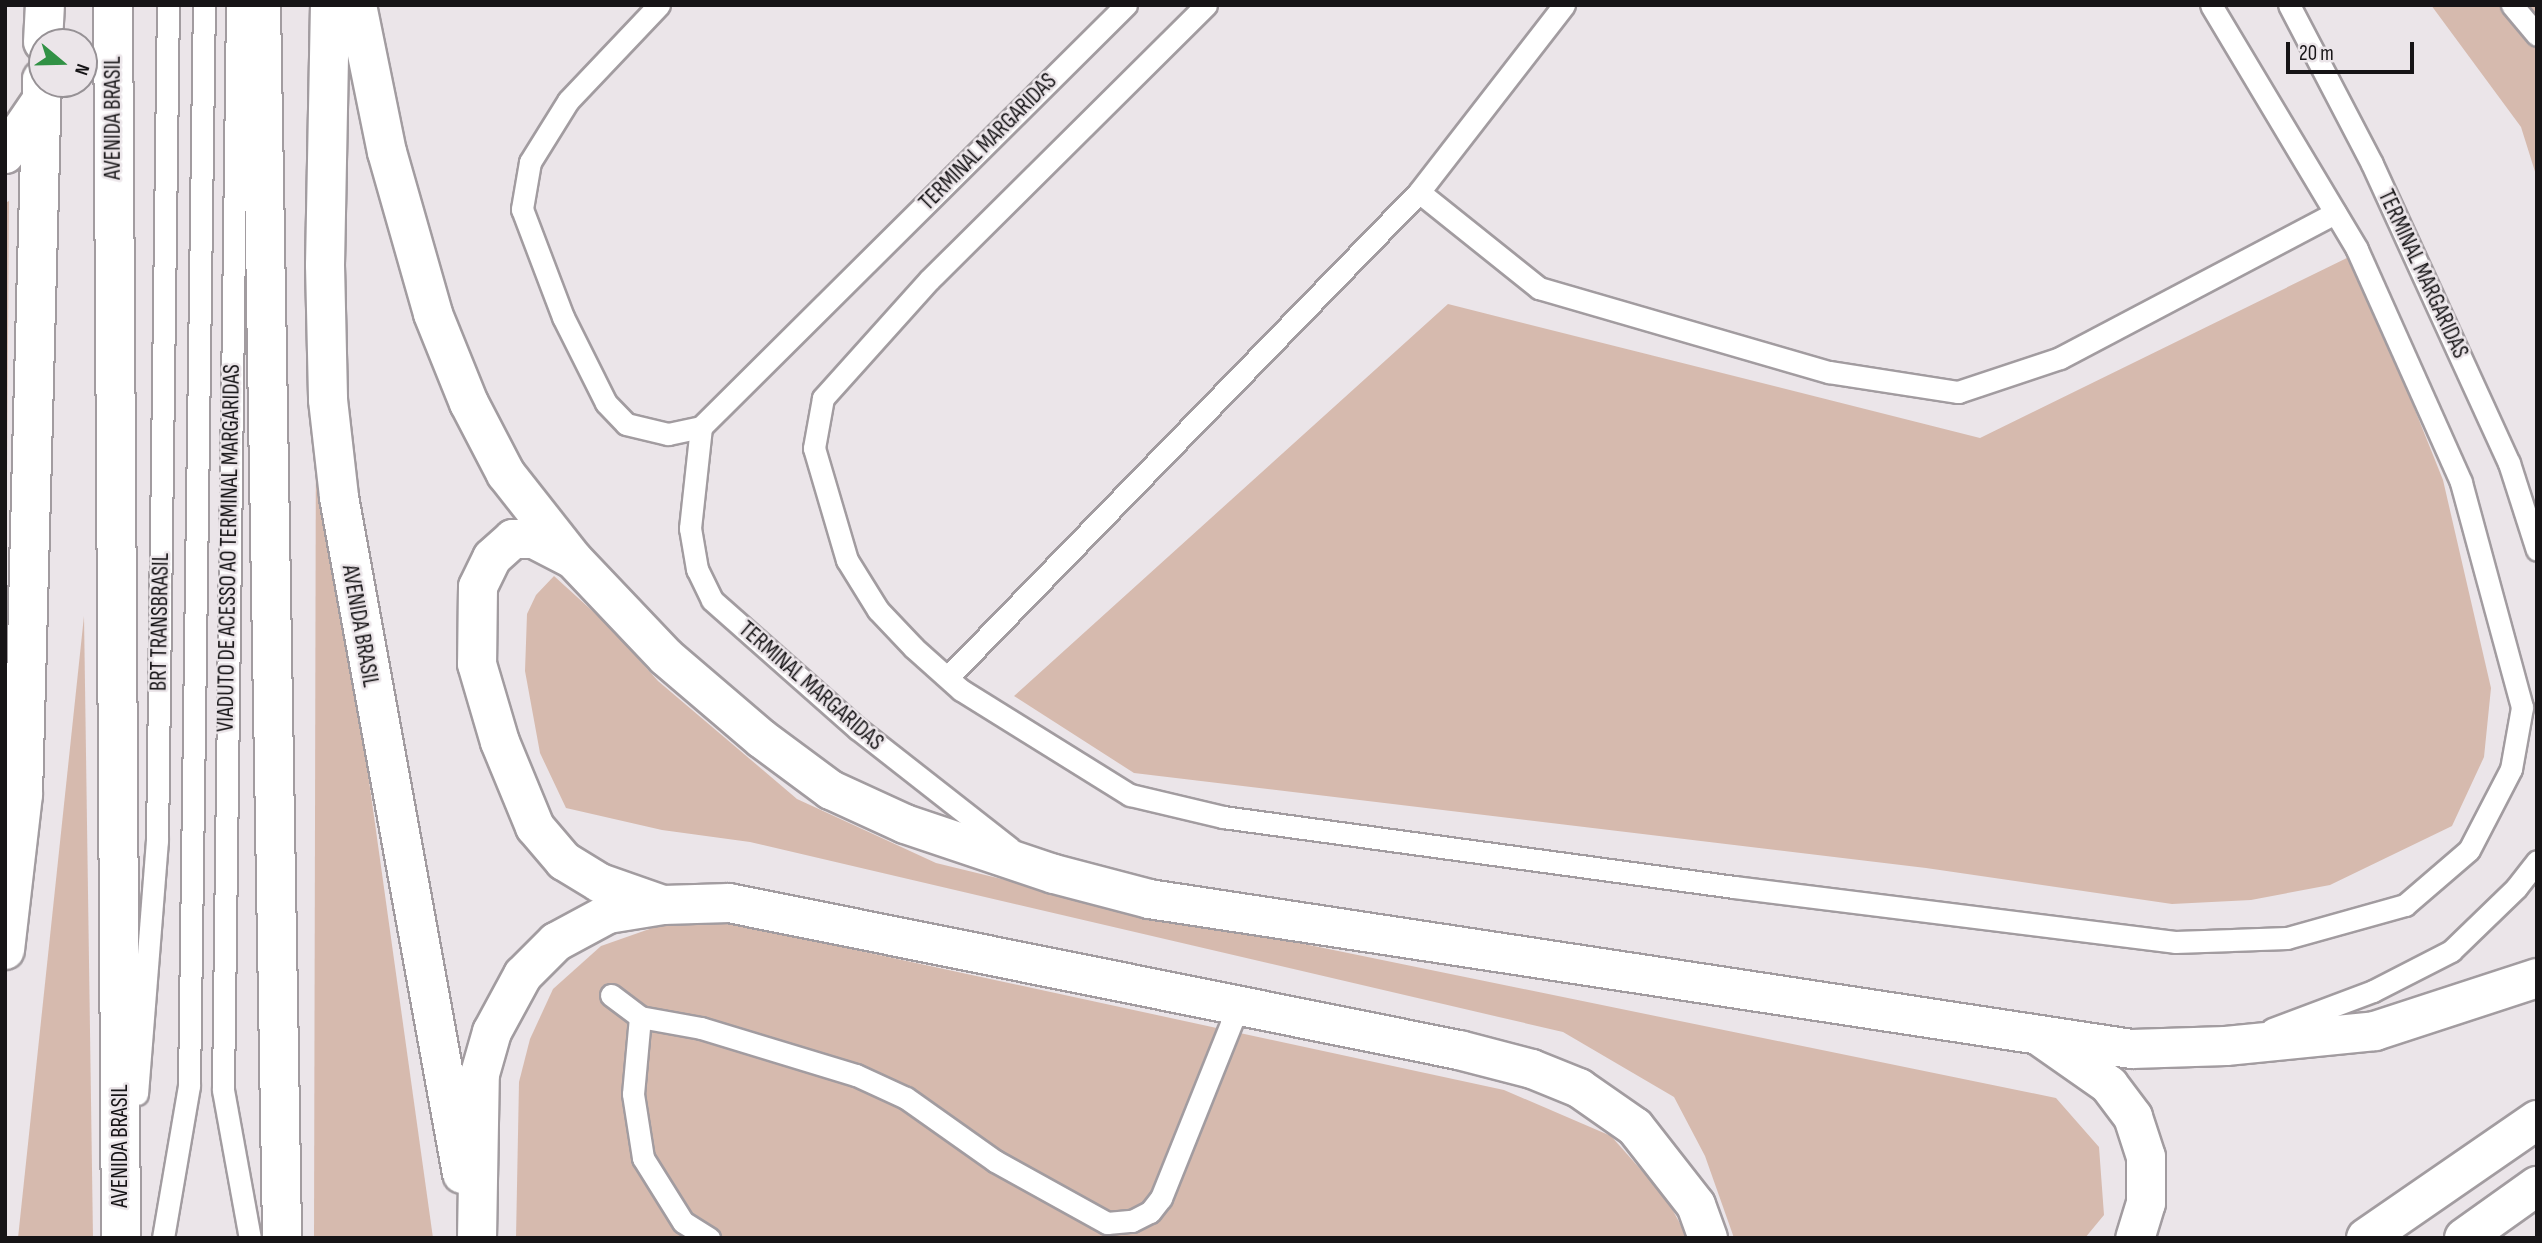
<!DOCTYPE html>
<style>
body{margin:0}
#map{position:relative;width:2542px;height:1243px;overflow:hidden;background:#ebe5e9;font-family:"Sofia Sans Condensed",sans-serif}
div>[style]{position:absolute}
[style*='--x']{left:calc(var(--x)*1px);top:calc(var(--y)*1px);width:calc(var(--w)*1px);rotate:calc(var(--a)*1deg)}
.green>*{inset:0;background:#d6baae}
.roads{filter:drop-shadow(2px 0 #a29ca0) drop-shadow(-2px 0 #a29ca0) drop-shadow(0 2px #a29ca0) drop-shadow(0 -2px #a29ca0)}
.lane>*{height:21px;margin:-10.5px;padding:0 10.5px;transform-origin:10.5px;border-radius:10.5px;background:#fff}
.highway>*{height:38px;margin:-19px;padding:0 19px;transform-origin:19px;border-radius:19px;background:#fff}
span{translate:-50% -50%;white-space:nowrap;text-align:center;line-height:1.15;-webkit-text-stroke:5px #ebe5e9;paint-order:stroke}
.street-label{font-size:23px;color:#161416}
.frame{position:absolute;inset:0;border:7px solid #161416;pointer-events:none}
.north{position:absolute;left:28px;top:28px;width:70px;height:70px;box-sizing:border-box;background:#ebe5e9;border:2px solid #969195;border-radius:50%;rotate:109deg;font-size:19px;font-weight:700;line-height:28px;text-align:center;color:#161416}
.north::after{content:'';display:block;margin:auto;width:24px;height:32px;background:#319145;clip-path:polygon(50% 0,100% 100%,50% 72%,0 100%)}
.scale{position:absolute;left:2286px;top:42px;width:128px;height:32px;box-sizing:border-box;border:4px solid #161416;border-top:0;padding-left:9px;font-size:21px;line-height:24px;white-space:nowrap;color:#161416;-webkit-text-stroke:5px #ebe5e9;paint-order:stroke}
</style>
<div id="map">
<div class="green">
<div style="clip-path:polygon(2431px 5px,2537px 5px,2537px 178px,2521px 127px)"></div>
<div style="clip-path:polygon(9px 201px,7px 478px,5px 203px)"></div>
<div style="clip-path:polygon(2353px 255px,2443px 480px,2491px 688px,2484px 757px,2452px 826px,2330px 885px,2251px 900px,2172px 904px,1926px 868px,1134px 773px,1014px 696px,1448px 304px,1980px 438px)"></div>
<div style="clip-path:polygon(316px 402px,433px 1238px,314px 1238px)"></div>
<div style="clip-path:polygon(554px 576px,609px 626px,658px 681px,797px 799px,936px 863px,1079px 898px,2056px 1098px,2099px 1147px,2104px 1215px,2085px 1238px,1734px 1238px,1705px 1156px,1674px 1097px,1563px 1032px,750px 842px,662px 830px,566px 808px,540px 753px,525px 671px,527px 614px,536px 595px)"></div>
<div style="clip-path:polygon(84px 616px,93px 1238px,18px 1238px)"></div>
<div style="clip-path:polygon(703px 917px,1504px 1090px,1611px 1136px,1666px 1198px,1688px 1238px,516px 1238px,519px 1082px,530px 1039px,553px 989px,601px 946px,658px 926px)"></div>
</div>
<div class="roads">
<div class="lane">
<div style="--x:237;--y:5;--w:1085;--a:90.74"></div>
<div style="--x:223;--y:1090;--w:150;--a:79.7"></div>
<div style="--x:659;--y:5;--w:132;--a:133.5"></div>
<div style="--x:568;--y:101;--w:72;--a:121.9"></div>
<div style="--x:530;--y:162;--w:48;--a:99.7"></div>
<div style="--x:522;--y:209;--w:116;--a:69.2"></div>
<div style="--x:563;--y:317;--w:96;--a:63.4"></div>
<div style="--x:606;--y:403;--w:29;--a:46"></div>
<div style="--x:626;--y:424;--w:43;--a:13.4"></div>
<div style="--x:668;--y:434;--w:34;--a:-12"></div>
<div style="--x:701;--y:427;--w:599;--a:-44.8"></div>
<div style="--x:1206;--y:5;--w:390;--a:135.2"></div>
<div style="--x:929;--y:280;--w:159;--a:131.9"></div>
<div style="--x:823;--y:398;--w:51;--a:100.2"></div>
<div style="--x:814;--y:448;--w:117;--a:73.6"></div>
<div style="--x:847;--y:560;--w:59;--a:58.2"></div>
<div style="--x:878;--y:610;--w:52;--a:46.5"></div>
<div style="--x:914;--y:648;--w:63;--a:41.8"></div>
<div style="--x:961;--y:690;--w:199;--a:31.9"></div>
<div style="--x:1130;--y:795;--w:96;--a:13.3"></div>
<div style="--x:1223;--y:817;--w:516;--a:7.8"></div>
<div style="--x:1734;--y:887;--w:444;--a:7.1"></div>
<div style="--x:2175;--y:942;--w:112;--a:-2"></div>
<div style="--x:2287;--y:938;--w:123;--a:-15.6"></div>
<div style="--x:2405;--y:905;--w:84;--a:-40.7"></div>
<div style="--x:2469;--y:850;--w:91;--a:-62.6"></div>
<div style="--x:2511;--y:769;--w:63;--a:-79.9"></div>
<div style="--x:2522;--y:707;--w:233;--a:-105.2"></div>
<div style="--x:2461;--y:482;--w:255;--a:-114.1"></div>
<div style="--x:2357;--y:249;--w:284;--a:-120.9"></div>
<div style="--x:1564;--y:5;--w:237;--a:127.8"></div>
<div style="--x:1419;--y:192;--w:154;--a:38.7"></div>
<div style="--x:1539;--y:288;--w:302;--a:16.2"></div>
<div style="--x:1829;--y:372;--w:131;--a:8.8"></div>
<div style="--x:1958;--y:392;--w:108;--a:-18.4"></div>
<div style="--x:2060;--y:358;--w:311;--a:-27.8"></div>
<div style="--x:2289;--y:5;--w:179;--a:62.4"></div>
<div style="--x:2372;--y:164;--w:329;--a:65.4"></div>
<div style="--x:2509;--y:463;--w:91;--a:72.2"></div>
<div style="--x:2512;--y:5;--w:39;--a:50"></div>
<div style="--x:701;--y:427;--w:102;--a:96.2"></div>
<div style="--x:690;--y:528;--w:42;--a:80.3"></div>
<div style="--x:697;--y:569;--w:34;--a:64"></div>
<div style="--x:712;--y:600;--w:195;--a:41.5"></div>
<div style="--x:858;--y:729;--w:193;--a:38.1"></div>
<div style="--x:949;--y:676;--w:675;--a:-45.84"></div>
<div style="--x:611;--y:995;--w:36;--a:37"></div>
<div style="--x:640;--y:1017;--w:62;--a:10.2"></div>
<div style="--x:701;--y:1028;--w:162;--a:16.9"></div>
<div style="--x:856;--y:1075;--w:55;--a:24.7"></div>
<div style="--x:906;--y:1098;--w:109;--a:35.3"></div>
<div style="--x:995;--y:1161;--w:128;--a:29"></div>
<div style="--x:1107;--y:1223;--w:25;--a:-5"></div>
<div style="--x:1132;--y:1221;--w:20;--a:-27"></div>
<div style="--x:1150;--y:1212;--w:18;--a:-52"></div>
<div style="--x:1161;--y:1198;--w:207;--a:-68.1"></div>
<div style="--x:640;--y:1017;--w:77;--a:95.2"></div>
<div style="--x:633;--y:1094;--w:65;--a:81.1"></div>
<div style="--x:643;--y:1158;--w:75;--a:58"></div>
<div style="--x:683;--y:1222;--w:31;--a:32"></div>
<div style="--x:2272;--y:1029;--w:108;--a:-20.6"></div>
<div style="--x:2373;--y:991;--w:88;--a:-27.1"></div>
<div style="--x:2451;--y:951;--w:91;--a:-44.1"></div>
<div style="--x:2516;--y:888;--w:34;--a:-52"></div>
<div style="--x:137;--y:1094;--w:254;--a:-85.5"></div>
<div style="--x:157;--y:841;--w:836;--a:-89.25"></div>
<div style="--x:163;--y:1238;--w:154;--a:-80.3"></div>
<div style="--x:189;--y:1086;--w:1081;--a:-89.21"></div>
</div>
<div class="highway">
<div style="--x:113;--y:5;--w:1233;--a:89.63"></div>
<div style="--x:261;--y:5;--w:1233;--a:89.02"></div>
<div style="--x:330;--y:5;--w:260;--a:91.1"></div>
<div style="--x:325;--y:265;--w:135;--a:88.7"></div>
<div style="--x:328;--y:400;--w:98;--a:83.5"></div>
<div style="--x:339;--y:497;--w:688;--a:79.7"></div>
<div style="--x:357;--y:5;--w:150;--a:78.5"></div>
<div style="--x:387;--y:152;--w:168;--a:74.1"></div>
<div style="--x:433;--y:314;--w:96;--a:68"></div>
<div style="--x:469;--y:403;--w:80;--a:62.5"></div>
<div style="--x:506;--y:474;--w:108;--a:51.8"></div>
<div style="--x:573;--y:559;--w:135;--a:46.5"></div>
<div style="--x:666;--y:657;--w:126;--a:40.5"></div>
<div style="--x:762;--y:739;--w:86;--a:36.5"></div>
<div style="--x:831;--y:790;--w:81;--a:24.7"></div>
<div style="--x:905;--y:824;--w:157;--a:18.6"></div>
<div style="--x:1054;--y:874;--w:98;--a:14.7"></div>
<div style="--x:1149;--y:899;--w:994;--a:8.68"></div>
<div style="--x:2132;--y:1049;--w:94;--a:-1.8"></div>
<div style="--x:2226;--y:1046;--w:150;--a:-5.7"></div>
<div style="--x:2375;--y:1031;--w:170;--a:-18.1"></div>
<div style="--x:43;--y:42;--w:37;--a:-87"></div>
<div style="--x:5;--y:154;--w:64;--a:-55.8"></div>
<div style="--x:571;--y:558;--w:42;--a:-152.8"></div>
<div style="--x:534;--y:539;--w:21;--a:180"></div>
<div style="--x:513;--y:539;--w:28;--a:138"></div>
<div style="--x:492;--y:558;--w:32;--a:116"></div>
<div style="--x:478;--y:587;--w:77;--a:90.7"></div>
<div style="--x:477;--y:664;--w:81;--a:73.6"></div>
<div style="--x:500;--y:742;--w:92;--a:67.6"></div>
<div style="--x:535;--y:827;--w:45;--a:49.5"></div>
<div style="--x:564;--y:861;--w:42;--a:31.4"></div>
<div style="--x:600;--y:883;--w:64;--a:19.3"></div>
<div style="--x:5;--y:950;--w:156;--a:-83.4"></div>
<div style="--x:23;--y:795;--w:716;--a:-88.48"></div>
<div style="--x:2042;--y:1038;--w:82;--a:35"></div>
<div style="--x:2109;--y:1085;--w:40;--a:53"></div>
<div style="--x:2133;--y:1117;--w:42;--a:72"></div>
<div style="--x:2146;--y:1157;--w:46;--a:90"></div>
<div style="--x:2146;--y:1203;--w:37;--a:107"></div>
<div style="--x:477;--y:1238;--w:164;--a:-89"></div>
<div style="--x:480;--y:1074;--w:44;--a:-74.1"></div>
<div style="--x:492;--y:1032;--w:65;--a:-61.5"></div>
<div style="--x:523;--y:975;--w:47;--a:-45"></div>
<div style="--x:556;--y:942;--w:59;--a:-28.3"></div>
<div style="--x:608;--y:914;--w:56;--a:-9.3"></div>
<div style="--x:663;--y:905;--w:66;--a:-1.7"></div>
<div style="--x:729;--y:903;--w:745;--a:11.39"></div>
<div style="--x:1459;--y:1050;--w:75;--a:14.6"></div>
<div style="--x:1532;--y:1069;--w:51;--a:22"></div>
<div style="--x:1579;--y:1088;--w:68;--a:34.9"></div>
<div style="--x:1635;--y:1127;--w:99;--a:52"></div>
<div style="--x:1696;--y:1205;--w:35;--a:70"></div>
<div style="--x:2366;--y:1238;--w:208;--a:-34.6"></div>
<div style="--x:2464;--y:1238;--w:90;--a:-35.5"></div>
</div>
</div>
<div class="street-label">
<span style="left:113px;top:118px;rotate:-90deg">AVENIDA BRASIL</span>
<span style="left:988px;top:142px;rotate:-45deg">TERMINAL MARGARIDAS</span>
<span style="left:2423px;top:274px;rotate:65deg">TERMINAL MARGARIDAS</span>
<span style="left:229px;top:548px;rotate:-89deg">VIADUTO DE ACESSO AO TERMINAL MARGARIDAS</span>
<span style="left:160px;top:622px;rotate:-89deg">BRT TRANSBRASIL</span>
<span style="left:360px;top:626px;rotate:80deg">AVENIDA BRASIL</span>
<span style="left:811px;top:686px;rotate:41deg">TERMINAL MARGARIDAS</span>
<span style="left:120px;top:1146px;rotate:-90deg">AVENIDA BRASIL</span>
</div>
<div class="frame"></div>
<div class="north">N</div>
<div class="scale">20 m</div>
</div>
